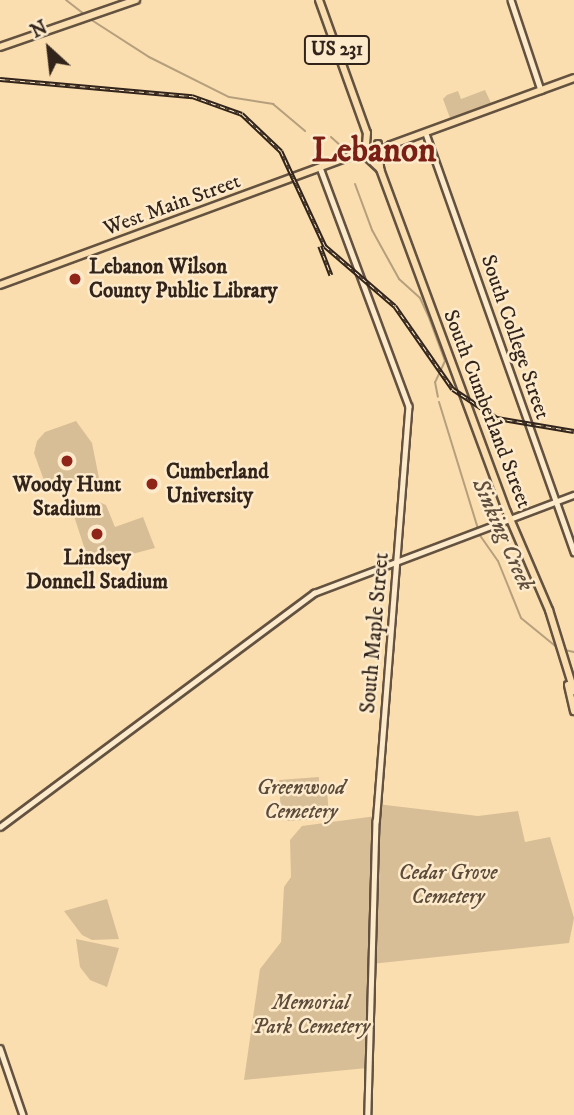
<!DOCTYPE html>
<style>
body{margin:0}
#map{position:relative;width:574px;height:1115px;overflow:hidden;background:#fadeaf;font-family:"IM FELL DW Pica",serif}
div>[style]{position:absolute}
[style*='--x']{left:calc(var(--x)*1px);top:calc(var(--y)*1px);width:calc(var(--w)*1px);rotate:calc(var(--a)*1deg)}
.green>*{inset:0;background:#d8be96}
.stream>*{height:2px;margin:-1px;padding:0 1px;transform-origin:1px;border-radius:1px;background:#b69f7d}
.roads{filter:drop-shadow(2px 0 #645240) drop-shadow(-2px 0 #645240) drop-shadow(0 2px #645240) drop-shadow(0 -2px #645240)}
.tertiary>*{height:4.5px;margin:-2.25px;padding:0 2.25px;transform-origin:2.25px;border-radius:2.25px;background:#fceacb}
.secondary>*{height:5px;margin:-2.5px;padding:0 2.5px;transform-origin:2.5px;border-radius:2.5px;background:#fceacb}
.primary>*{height:6px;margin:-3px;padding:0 3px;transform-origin:3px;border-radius:3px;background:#fadeaf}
.rail>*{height:4.5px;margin-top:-2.25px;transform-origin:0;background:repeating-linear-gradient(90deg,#fceacb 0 5px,#32241b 0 10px);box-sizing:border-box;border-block:2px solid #32241b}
.dots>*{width:19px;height:19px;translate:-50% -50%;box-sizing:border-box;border:4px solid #fceacb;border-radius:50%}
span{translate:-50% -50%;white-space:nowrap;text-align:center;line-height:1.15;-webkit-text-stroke:5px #fceacb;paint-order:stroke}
.shield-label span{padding:2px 5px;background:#fceacb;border:2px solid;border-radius:5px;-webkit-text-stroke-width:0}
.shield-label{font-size:19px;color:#32241b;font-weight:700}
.street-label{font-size:21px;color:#32241b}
.poi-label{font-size:21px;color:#32241b;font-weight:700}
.left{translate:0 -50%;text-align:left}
.park-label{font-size:21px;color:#5c4a3a;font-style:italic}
.water-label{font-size:23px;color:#604f3d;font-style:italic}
.town-label{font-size:35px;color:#7a1f14;font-weight:700}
.north{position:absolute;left:14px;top:14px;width:70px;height:70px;-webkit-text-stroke:5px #fceacb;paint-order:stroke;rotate:333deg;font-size:19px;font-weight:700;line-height:28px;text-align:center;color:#32241b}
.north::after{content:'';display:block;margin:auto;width:24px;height:32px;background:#32241b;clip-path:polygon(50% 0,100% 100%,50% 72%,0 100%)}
</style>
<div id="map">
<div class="green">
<div style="clip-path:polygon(485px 90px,491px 103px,450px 118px,443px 99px,447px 95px,458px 91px,461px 99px)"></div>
<div style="clip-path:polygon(76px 421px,92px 443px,99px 478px,46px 486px,34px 453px,37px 441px,45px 432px)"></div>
<div style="clip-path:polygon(99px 502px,106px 505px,115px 527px,143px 517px,155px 548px,90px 565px,73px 513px)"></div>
<div style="clip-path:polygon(319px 777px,319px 789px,327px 788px,329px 818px,288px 821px,281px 814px,279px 780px)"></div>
<div style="clip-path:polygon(377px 804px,478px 816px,518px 811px,525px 842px,550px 837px,574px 918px,569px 943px,371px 964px,367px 1068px,244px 1080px,260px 969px,281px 942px,284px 887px,291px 877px,290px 840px,302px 826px,376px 816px)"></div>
<div style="clip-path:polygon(107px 899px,119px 939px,92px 940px,82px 935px,64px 911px)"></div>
<div style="clip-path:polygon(76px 939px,119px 948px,107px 987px,90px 980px,80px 967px)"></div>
</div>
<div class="stream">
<div style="--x:66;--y:0;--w:24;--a:38"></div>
<div style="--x:90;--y:19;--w:70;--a:32.8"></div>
<div style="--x:149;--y:57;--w:89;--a:26.6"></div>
<div style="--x:229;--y:97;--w:45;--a:9"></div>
<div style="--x:273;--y:104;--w:42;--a:40.2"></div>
<div style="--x:331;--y:137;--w:13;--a:42"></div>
<div style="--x:355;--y:184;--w:49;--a:69.7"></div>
<div style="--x:372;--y:230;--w:56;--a:61.1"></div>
<div style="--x:399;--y:279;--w:28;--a:42"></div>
<div style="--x:420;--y:298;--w:19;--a:65"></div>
<div style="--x:428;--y:315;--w:49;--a:69.7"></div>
<div style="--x:445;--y:361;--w:23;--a:115"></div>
<div style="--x:435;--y:382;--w:15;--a:79"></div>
<div style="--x:439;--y:402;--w:133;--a:72.9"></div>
<div style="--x:479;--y:534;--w:33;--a:55"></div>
<div style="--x:498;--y:561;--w:61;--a:68"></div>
<div style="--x:521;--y:618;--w:49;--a:39.2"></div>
<div style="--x:565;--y:650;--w:9;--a:13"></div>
</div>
<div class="roads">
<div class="tertiary">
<div style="--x:511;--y:0;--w:95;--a:71.6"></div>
<div style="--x:321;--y:170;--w:252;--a:69.6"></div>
<div style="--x:409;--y:406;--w:416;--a:94.5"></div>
<div style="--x:376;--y:821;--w:294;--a:91.6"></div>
<div style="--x:0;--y:827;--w:392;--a:-36.7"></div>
<div style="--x:314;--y:593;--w:278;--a:-20.7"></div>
<div style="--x:0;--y:1048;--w:71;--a:71.1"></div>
</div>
<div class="secondary">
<div style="--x:425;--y:132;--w:446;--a:70.5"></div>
</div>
<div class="primary">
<div style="--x:319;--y:0;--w:141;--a:70.2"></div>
<div style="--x:367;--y:133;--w:22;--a:95"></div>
<div style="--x:365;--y:155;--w:21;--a:43"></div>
<div style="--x:380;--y:169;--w:366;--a:69.7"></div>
<div style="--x:507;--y:512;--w:107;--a:66.8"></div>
<div style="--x:549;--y:610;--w:85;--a:72.8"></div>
<div style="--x:0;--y:47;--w:144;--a:-19.1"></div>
<div style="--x:378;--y:144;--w:25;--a:85"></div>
<div style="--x:382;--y:152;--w:11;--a:-38"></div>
<div style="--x:391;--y:145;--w:195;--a:-20.1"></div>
<div style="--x:0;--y:285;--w:389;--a:-20.2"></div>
<div style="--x:568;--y:685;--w:27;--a:77"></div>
</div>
</div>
<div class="rail">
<div style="--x:0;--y:79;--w:193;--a:5.1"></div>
<div style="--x:192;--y:96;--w:53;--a:19.8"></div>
<div style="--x:242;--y:114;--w:54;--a:43.5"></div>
<div style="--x:281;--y:151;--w:105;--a:65.1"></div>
<div style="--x:325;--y:246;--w:92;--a:40.6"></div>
<div style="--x:395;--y:306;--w:101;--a:55.1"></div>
<div style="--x:453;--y:389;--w:53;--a:33.4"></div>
<div style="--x:497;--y:418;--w:78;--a:9.6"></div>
<div style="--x:320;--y:246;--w:31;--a:69"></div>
</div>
<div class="dots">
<div style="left:75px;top:279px;background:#8f2418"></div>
<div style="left:67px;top:461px;background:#8f2418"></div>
<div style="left:152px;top:484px;background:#8f2418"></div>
<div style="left:97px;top:534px;background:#8f2418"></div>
</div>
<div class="shield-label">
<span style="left:337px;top:50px">US 231</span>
</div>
<div class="street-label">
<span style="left:172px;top:205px;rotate:-20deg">West Main Street</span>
<span style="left:515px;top:337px;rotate:71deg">South College Street</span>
<span style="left:487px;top:409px;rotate:69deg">South Cumberland Street</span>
<span style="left:375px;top:633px;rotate:-85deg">South Maple Street</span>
</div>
<div class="poi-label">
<span class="left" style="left:89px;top:279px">Lebanon Wilson<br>County Public Library</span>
<span class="left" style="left:166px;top:484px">Cumberland<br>University</span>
<span style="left:67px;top:497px">Woody Hunt<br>Stadium</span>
<span style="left:97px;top:570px">Lindsey<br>Donnell Stadium</span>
</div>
<div class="park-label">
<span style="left:301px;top:800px">Greenwood<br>Cemetery</span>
<span style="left:448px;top:885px">Cedar Grove<br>Cemetery</span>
<span style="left:311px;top:1015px">Memorial<br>Park Cemetery</span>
</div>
<div class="water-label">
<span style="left:502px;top:535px;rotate:66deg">Sinking Creek</span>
</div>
<div class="town-label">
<span style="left:374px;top:151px">Lebanon</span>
</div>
<div class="north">N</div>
</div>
